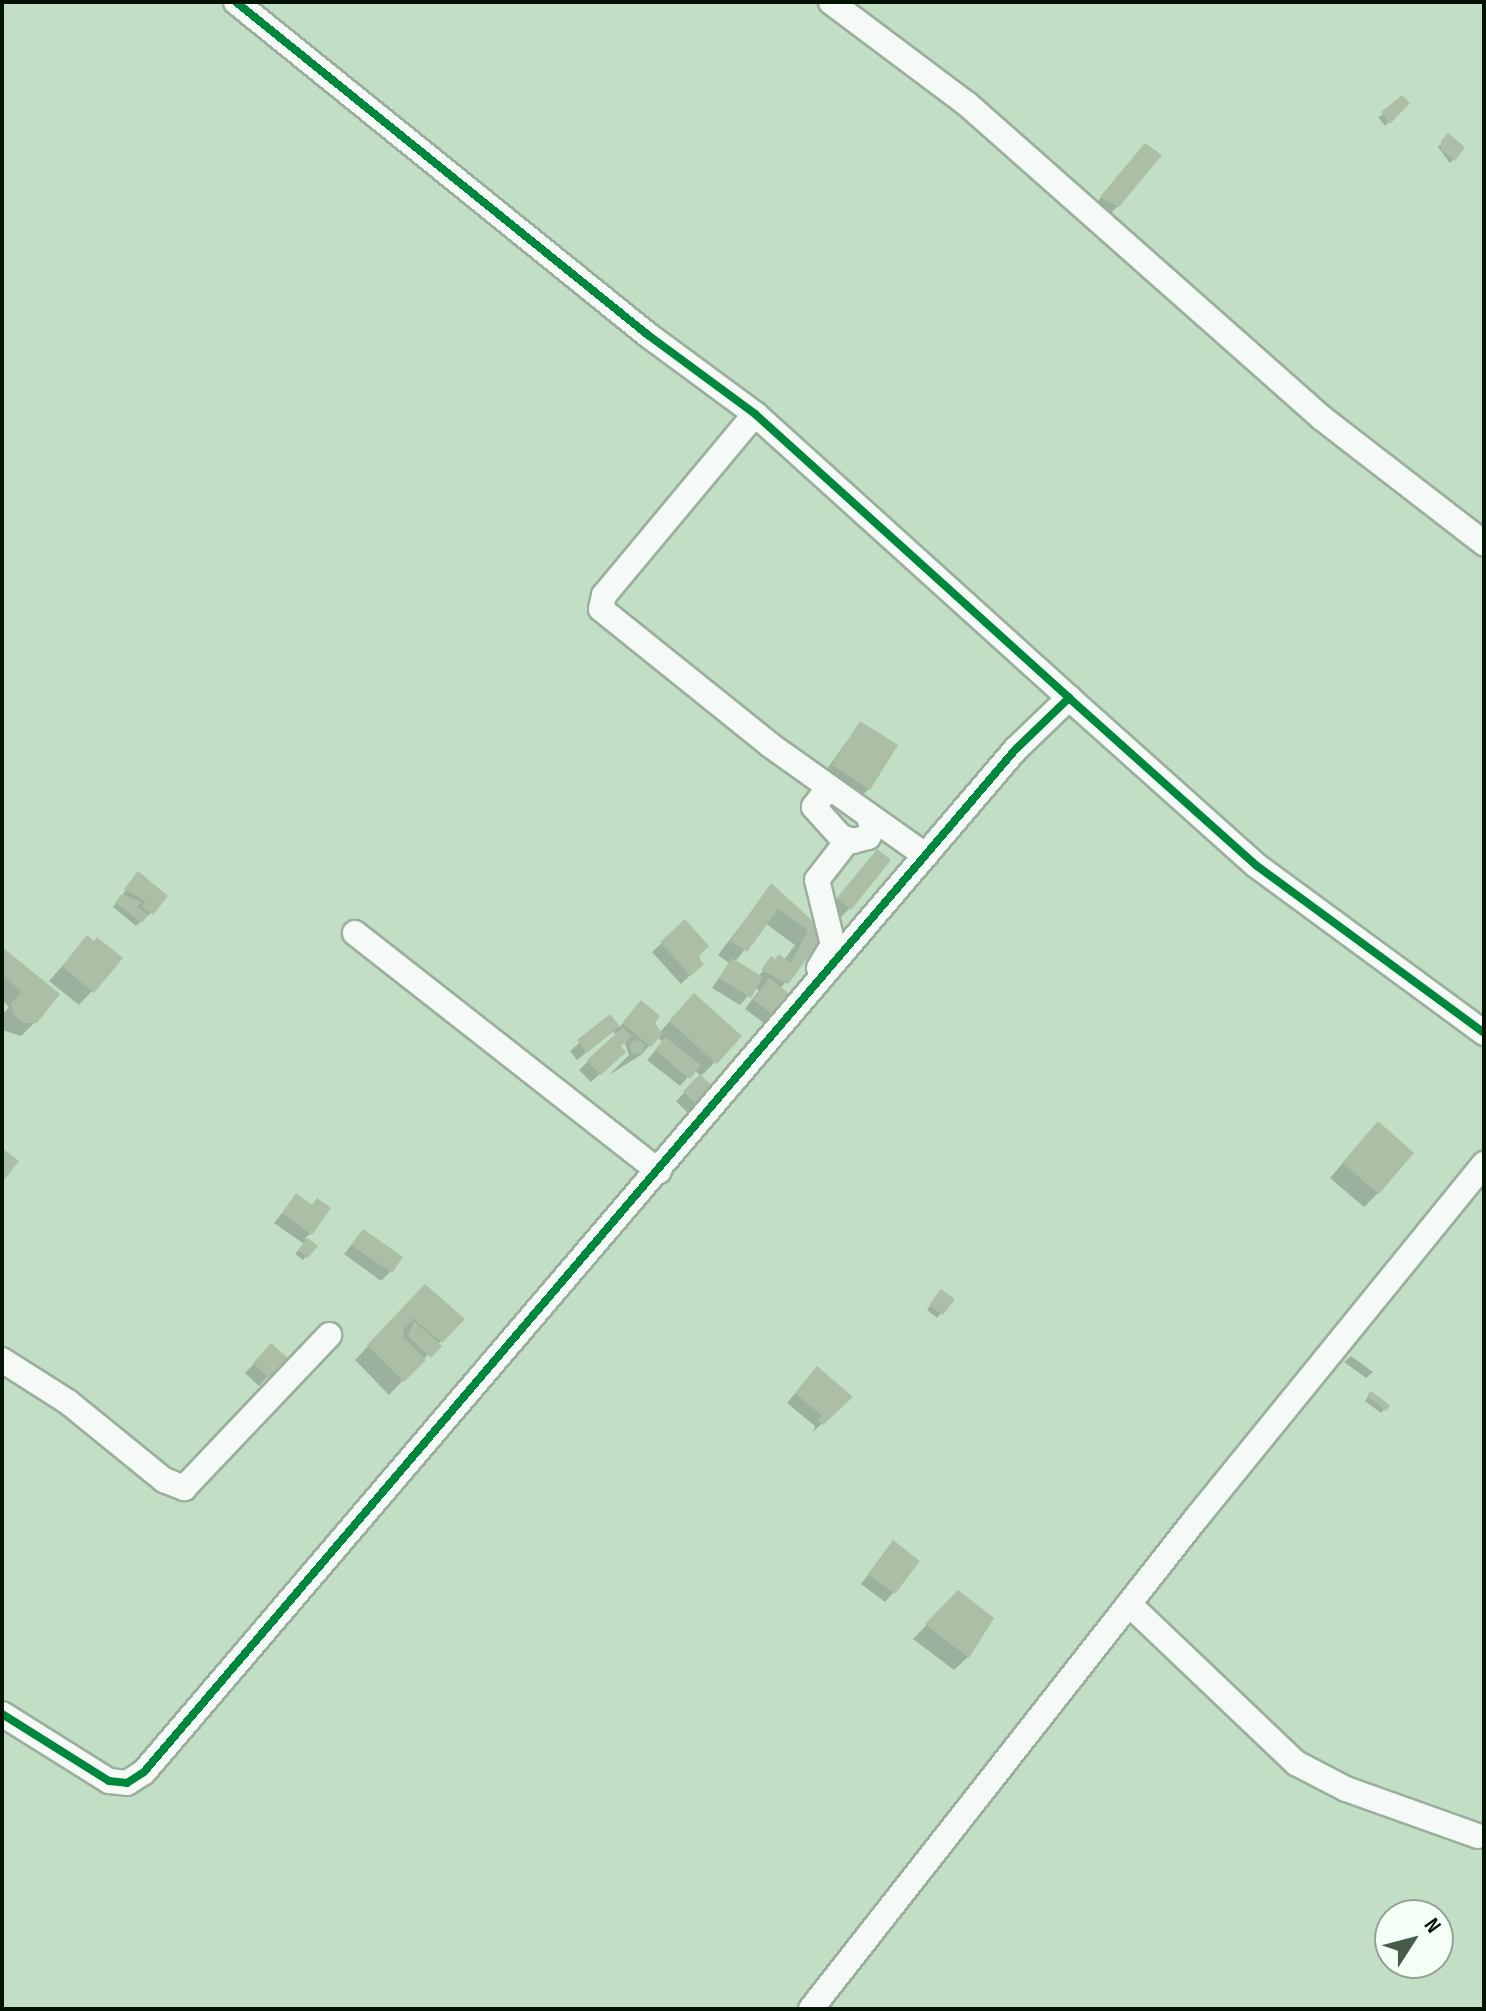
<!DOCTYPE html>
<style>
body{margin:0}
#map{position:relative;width:1486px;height:2011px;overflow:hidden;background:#c2dec5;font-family:"Sofia Sans Condensed",sans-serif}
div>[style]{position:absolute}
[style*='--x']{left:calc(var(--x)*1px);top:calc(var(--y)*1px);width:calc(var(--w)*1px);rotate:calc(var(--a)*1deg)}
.shadow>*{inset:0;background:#0003}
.building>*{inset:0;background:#adbea7}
.round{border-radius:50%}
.roads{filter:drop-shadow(2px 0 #9ab09d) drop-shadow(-2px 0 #9ab09d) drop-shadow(0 2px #9ab09d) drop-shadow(0 -2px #9ab09d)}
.minor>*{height:24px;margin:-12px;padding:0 12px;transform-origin:12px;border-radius:12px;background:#f6faf6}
.cycleway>*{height:8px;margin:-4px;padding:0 4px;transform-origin:4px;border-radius:4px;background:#00873e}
span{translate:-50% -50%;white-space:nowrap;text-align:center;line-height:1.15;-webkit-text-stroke:6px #f4fff5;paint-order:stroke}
.frame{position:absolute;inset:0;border:4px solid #031405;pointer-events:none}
.north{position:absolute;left:1374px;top:1899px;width:80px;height:80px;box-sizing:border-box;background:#f4fff5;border:2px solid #94a195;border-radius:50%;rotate:54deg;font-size:22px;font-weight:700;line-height:32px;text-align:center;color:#031405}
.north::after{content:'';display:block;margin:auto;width:28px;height:36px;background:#465b48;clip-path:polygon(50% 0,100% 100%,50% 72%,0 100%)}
</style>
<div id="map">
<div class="shadow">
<div style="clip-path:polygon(1407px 103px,1385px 126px,1378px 117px)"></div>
<div style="clip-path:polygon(1449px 136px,1454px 159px,1450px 163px,1438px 147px)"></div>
<div style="clip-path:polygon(1136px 154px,1118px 206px,1109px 215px,1093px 207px)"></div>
<div style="clip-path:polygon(860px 723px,869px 789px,855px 802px,819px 780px)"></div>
<div style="clip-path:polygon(877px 851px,850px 908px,841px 917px,829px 908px)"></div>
<div style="clip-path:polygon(138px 874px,151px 913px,136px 926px,113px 907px)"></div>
<div style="clip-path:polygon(evenodd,771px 886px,823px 933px,780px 989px,791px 997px,768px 1026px,745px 1009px,759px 990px,755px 988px,740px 1005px,712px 988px,729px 963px,718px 955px,771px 886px,765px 923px,795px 945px,784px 960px,779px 956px,758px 976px,735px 962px,765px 923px)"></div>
<div style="clip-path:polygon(685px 922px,702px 964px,681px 984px,652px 952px)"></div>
<div style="clip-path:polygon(87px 938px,92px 991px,79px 1005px,49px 981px)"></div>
<div style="clip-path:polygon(2px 950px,36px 1021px,21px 1036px,2px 1030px,2px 1015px,9px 1007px,2px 1000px)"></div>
<div style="clip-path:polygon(681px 1009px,715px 1062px,700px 1077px,716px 1093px,690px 1115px,676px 1101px,701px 1076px,694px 1070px,680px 1086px,647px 1060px,663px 1042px,657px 1037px,641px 1055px,609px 1075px,629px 1055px,624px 1041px,619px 1046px,624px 1051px,591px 1082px,579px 1070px,617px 1035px,612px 1031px,577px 1060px,570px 1051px,610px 1017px,619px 1028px,632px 1012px,659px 1033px)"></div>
<div style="clip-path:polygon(1364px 1138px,1378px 1193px,1364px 1207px,1330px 1178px)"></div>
<div style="clip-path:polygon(296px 1196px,310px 1234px,305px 1238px,315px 1246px,303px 1260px,295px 1254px,304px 1244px,274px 1223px)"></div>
<div style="clip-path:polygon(363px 1231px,390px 1272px,381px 1281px,344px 1254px)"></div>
<div style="clip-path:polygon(938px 1296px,952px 1300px,937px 1318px,927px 1310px)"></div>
<div style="clip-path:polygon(411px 1300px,462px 1319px,389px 1395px,355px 1360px)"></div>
<div style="clip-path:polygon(271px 1346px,285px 1358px,259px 1386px,245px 1373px)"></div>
<div style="clip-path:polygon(1351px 1356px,1373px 1372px,1366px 1378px,1344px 1362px)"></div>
<div style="clip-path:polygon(808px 1378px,850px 1397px,813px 1432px,815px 1426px,787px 1403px)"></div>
<div style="clip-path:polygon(1371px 1393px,1387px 1406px,1381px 1413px,1365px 1401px)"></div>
<div style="clip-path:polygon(893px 1543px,893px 1593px,885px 1602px,861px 1584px)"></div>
<div style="clip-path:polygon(958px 1592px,968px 1657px,954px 1670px,913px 1639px)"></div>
</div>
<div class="building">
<div style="clip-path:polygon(1402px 95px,1410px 103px,1390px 124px,1381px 112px)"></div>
<div style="clip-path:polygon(1448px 133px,1465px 147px,1455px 161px,1441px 150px,1441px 141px)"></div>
<div style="clip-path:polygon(1145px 143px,1162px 155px,1119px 207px,1100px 197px)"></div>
<div style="clip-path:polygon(860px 721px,898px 745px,870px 790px,832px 765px)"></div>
<div style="clip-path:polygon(877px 849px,891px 860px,851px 910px,837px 898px)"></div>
<div style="clip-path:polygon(138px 871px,168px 896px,153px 915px,142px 907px,145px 901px,124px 889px)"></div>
<div style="clip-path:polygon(771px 883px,826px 933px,788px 984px,761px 970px,771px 956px,775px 959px,779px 954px,791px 963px,808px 930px,778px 909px,747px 952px,730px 941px)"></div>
<div style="clip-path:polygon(122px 894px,141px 902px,138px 907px,148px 915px,142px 923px,115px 902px)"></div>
<div style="clip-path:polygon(685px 919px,709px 946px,698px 957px,704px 964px,691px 976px,660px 942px)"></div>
<div style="clip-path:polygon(87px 935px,94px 941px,97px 937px,123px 958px,94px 993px,62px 966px)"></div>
<div style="clip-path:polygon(2px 947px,60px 994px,37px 1023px,24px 1023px,13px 1014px,11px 1003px,21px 992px,2px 974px)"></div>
<div style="clip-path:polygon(732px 958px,763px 977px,751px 998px,719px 978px)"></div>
<div style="clip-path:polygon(769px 978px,794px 997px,778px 1018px,753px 1000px)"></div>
<div style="clip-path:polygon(694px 993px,742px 1036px,717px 1064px,669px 1021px)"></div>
<div style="clip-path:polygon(641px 1000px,660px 1016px,655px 1023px,662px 1034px,651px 1047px,622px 1023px)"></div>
<div style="clip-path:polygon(610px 1014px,620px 1026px,587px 1053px,577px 1040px)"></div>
<div style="clip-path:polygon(623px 1027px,632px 1037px,621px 1046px,626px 1052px,601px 1075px,587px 1060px)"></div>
<div style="clip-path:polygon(665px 1037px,701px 1065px,690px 1079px,655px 1050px)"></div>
<div class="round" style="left:630px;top:1040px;width:14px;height:14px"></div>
<div style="clip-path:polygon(700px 1074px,719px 1093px,702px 1110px,683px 1091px)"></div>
<div style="clip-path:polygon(1378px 1121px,1414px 1153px,1379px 1194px,1342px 1163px)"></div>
<div style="clip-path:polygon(2px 1148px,19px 1161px,2px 1183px)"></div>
<div style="clip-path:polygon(296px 1193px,312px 1205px,317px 1198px,331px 1208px,312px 1235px,282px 1213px)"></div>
<div style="clip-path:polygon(363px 1229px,403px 1257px,392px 1273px,351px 1245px)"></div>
<div style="clip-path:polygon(308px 1238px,318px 1246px,308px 1258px,298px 1250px)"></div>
<div style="clip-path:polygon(425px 1284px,465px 1319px,442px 1343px,408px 1314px,413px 1320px,403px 1329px,404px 1338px,426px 1360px,404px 1382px,367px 1345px)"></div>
<div style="clip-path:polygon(941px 1289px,955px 1299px,943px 1315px,929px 1305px)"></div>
<div style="clip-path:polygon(414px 1321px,442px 1346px,431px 1358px,408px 1336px)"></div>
<div style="clip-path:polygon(271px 1343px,288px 1358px,269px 1378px,253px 1363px)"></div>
<div style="clip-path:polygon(817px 1366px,853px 1397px,823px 1425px,818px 1421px,822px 1416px,795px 1393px)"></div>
<div style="clip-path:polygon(1371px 1391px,1390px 1405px,1386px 1411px,1367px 1396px)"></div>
<div style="clip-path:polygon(893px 1540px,920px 1561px,895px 1594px,868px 1574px)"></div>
<div style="clip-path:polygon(958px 1590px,994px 1618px,969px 1658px,925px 1624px)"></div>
</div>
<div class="roads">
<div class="minor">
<div style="--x:236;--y:2;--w:530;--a:38.95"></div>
<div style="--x:648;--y:335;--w:133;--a:36.4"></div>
<div style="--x:755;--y:414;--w:423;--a:42.1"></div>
<div style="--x:831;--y:2;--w:170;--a:36.9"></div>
<div style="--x:967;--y:104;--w:474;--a:41.5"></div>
<div style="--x:1322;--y:418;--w:205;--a:37.7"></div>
<div style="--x:755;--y:414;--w:236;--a:129.8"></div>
<div style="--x:604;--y:595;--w:14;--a:102"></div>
<div style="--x:601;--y:609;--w:217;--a:38.8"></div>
<div style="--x:770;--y:745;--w:191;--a:35.4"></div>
<div style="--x:829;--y:787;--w:25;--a:127"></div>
<div style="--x:814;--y:807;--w:40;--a:48"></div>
<div style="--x:841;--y:837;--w:13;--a:18"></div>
<div style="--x:853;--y:841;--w:16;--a:-15"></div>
<div style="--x:868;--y:837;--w:9;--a:-58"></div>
<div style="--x:873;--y:829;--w:15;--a:-110"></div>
<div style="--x:355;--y:933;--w:386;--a:38.1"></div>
<div style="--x:819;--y:968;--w:27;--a:-59"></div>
<div style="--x:833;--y:945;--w:67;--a:-103.8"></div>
<div style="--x:817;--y:880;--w:51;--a:-52.2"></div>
<div style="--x:2;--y:1360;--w:78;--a:32.5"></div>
<div style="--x:68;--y:1402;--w:124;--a:39.1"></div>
<div style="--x:164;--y:1480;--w:22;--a:22"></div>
<div style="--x:184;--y:1488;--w:211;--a:-46.5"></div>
<div style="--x:1129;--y:1604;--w:231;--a:43.6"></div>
<div style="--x:1296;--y:1763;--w:56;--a:27.5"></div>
<div style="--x:1346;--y:1789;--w:140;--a:19.6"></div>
<div style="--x:2;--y:1714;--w:126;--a:32.1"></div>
<div style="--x:109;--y:1781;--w:18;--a:6"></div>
<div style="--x:127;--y:1783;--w:20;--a:-33"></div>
<div style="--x:144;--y:1772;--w:1344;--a:-49.56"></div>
<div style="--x:1016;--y:749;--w:74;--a:-43.9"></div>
<div style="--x:1069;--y:698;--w:252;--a:41.8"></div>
<div style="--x:1257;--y:866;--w:282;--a:36.3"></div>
<div style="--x:811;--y:2009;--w:627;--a:-51.87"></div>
<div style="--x:1198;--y:1516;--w:454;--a:-50.9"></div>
</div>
</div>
<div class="cycleway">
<div style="--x:236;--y:2;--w:530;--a:38.95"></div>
<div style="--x:648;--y:335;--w:133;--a:36.4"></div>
<div style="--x:755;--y:414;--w:423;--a:42.1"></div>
<div style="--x:2;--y:1714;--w:126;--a:32.1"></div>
<div style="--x:109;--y:1781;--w:18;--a:6"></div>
<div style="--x:127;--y:1783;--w:20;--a:-33"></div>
<div style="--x:144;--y:1772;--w:1344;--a:-49.56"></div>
<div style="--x:1016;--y:749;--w:74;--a:-43.9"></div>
<div style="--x:1069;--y:698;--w:252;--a:41.8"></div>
<div style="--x:1257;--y:866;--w:282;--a:36.3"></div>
</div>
<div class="frame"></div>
<div class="north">N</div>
</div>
